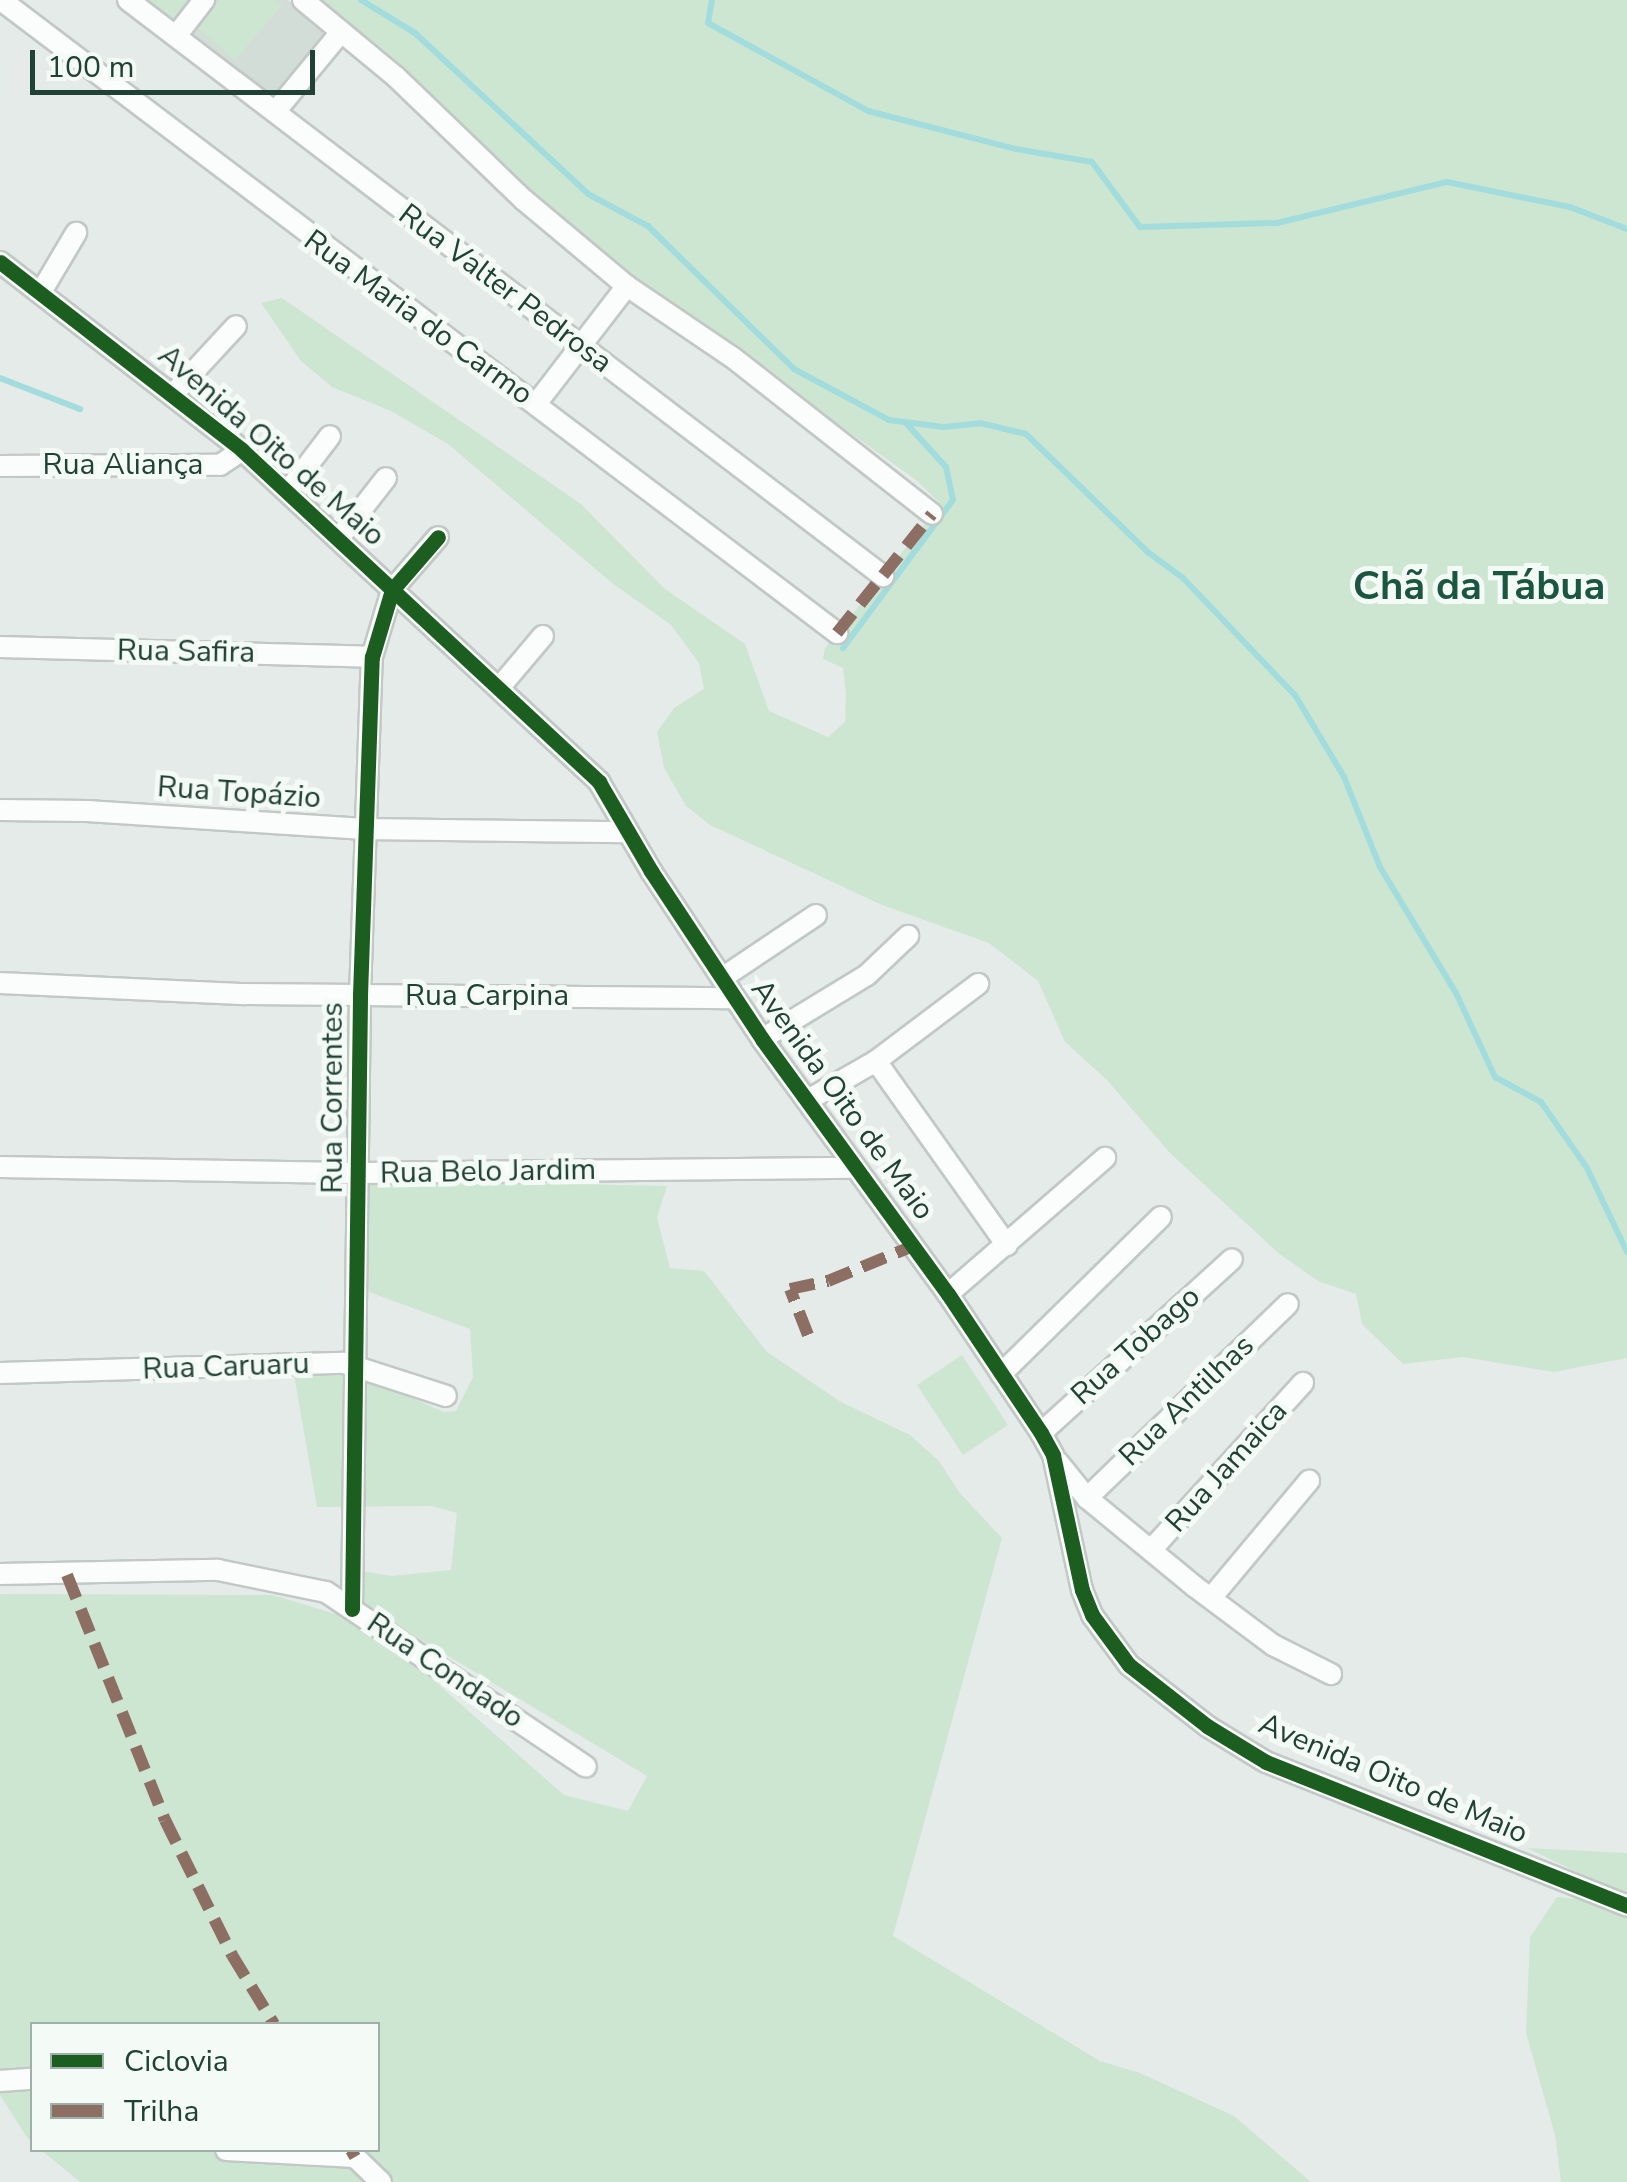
<!DOCTYPE html>
<meta charset="utf-8">
<style>
body{margin:0}
#map{position:relative;width:1627px;height:2182px;overflow:hidden;background:#e5ebe8;font-family:"Nunito Sans",sans-serif}
div>[style]{position:absolute}
[style*='--x']{left:calc(var(--x)*1px);top:calc(var(--y)*1px);width:calc(var(--w)*1px);rotate:calc(var(--a)*1deg)}
.built>*{inset:0;background:#d2ddd7}
.green>*{inset:0;background:#cde6d2}
.stream>*{height:6px;margin:-3px;padding:0 3px;transform-origin:3px;border-radius:3px;background:#a2dcdd}
.roads{filter:drop-shadow(2px 0 #c2c8c5) drop-shadow(-2px 0 #c2c8c5) drop-shadow(0 2px #c2c8c5) drop-shadow(0 -2px #c2c8c5)}
.street>*{height:20px;margin:-10px;padding:0 10px;transform-origin:10px;border-radius:10px;background:#fbfcfc}
.quiet>*{height:12px;margin-top:-6px;transform-origin:0;background:repeating-linear-gradient(90deg,#8d6e63 0 25px,transparent 0 37px)}
.cycleway>*{height:15px;margin:-7.5px;padding:0 7.5px;transform-origin:7.5px;border-radius:7.5px;background:#1b5e20}
span{translate:-50% -50%;white-space:nowrap;text-align:center;line-height:1.15;-webkit-text-stroke:10px #f4faf6;paint-order:stroke}
.street-label{font-size:30px;color:#204135}
.district-label{font-size:40px;color:#1a5641;font-weight:700}
.legend{position:absolute;left:30px;top:2022px;width:350px;height:130px;box-sizing:border-box;background:#f4faf6;border:2px solid #9fb0a9;margin:0;padding:12px 18px;list-style:none;font-size:30px;color:#204135}
.legend li{display:flex;align-items:center;gap:20px;height:50px}
.legend b{width:50px;border:2px solid #9fb0a9}
.scale{position:absolute;left:30px;top:50px;width:285px;height:45px;box-sizing:border-box;border:5px solid #204135;border-top:0;padding-left:12px;font-size:30px;line-height:35px;white-space:nowrap;color:#204135;-webkit-text-stroke:8px #f4faf6;paint-order:stroke}
</style>
<div id="map">
<div class="built">
<div style="clip-path:polygon(210px 0,288px 0,331px 35px,276px 102px,186px 31px)"></div>
</div>
<div class="green">
<div style="clip-path:polygon(148px 0,193px 0,176px 22px)"></div>
<div style="clip-path:polygon(219px 0,276px 0,282px 5px,235px 60px,197px 27px)"></div>
<div style="clip-path:polygon(318px 0,1627px 0,1627px 1358px,1554px 1372px,1463px 1357px,1403px 1364px,1362px 1324px,1356px 1294px,1318px 1281px,1277px 1252px,1170px 1153px,1106px 1079px,1065px 1042px,1038px 981px,989px 943px,882px 905px,710px 825px,686px 806px,664px 768px,657px 732px,674px 708px,704px 689px,699px 663px,671px 625px,612px 583px,448px 444px,391px 411px,332px 387px,301px 361px,261px 303px,282px 298px,581px 504px,665px 589px,745px 644px,769px 711px,828px 737px,845px 722px,846px 694px,843px 668px,823px 659px,825px 648px,941px 504px,916px 480px,652px 291px,521px 183px)"></div>
<div style="clip-path:polygon(369px 1180px,667px 1186px,657px 1218px,670px 1268px,704px 1271px,767px 1352px,841px 1402px,910px 1435px,939px 1461px,959px 1492px,1002px 1538px,893px 1936px,1100px 2061px,1140px 2073px,1234px 2116px,1311px 2182px,80px 2182px,41px 2150px,378px 2150px,378px 2024px,32px 2024px,32px 2143px,28px 2139px,0 2095px,0 1594px,273px 1595px,349px 1618px,397px 1648px,564px 1795px,628px 1811px,647px 1776px,362px 1604px,362px 1571px,392px 1576px,451px 1570px,457px 1513px,432px 1506px,317px 1507px,293px 1369px,345px 1369px,444px 1412px,456px 1411px,473px 1377px,470px 1329px,369px 1292px)"></div>
<div style="clip-path:polygon(962px 1355px,1008px 1425px,963px 1455px,917px 1385px)"></div>
<div style="clip-path:polygon(1527px 1848px,1627px 1853px,1627px 1896px)"></div>
<div style="clip-path:polygon(1557px 1897px,1627px 1904px,1627px 2182px,1561px 2182px,1555px 2135px,1526px 2033px,1530px 1937px)"></div>
</div>
<div class="stream">
<div style="--x:361;--y:0;--w:63;--a:31.4"></div>
<div style="--x:415;--y:33;--w:236;--a:42.9"></div>
<div style="--x:588;--y:194;--w:68;--a:28.1"></div>
<div style="--x:648;--y:226;--w:204;--a:44.4"></div>
<div style="--x:794;--y:369;--w:108;--a:28.2"></div>
<div style="--x:889;--y:420;--w:55;--a:7.3"></div>
<div style="--x:944;--y:427;--w:36;--a:-6"></div>
<div style="--x:980;--y:423;--w:47;--a:13.4"></div>
<div style="--x:1026;--y:434;--w:171;--a:44.1"></div>
<div style="--x:1149;--y:553;--w:42;--a:36.3"></div>
<div style="--x:1183;--y:578;--w:162;--a:46.3"></div>
<div style="--x:1295;--y:695;--w:96;--a:59.1"></div>
<div style="--x:1344;--y:777;--w:97;--a:68.2"></div>
<div style="--x:1380;--y:867;--w:147;--a:58.9"></div>
<div style="--x:1456;--y:993;--w:93;--a:65.1"></div>
<div style="--x:1495;--y:1077;--w:52;--a:28.5"></div>
<div style="--x:1541;--y:1102;--w:80;--a:55.1"></div>
<div style="--x:1587;--y:1168;--w:93;--a:64.5"></div>
<div style="--x:712;--y:0;--w:23;--a:100"></div>
<div style="--x:708;--y:23;--w:183;--a:28.8"></div>
<div style="--x:868;--y:111;--w:153;--a:14.4"></div>
<div style="--x:1016;--y:149;--w:77;--a:9.7"></div>
<div style="--x:1092;--y:162;--w:81;--a:53.6"></div>
<div style="--x:1140;--y:227;--w:137;--a:-1.7"></div>
<div style="--x:1277;--y:223;--w:175;--a:-13.6"></div>
<div style="--x:1447;--y:182;--w:126;--a:11.5"></div>
<div style="--x:1570;--y:207;--w:61;--a:21.1"></div>
<div style="--x:0;--y:378;--w:86;--a:21.2"></div>
<div style="--x:843;--y:648;--w:184;--a:-53.4"></div>
<div style="--x:953;--y:500;--w:34;--a:-102"></div>
<div style="--x:946;--y:467;--w:61;--a:-132.3"></div>
</div>
<div class="roads">
<div class="street">
<div style="--x:1;--y:0;--w:1049;--a:37.13"></div>
<div style="--x:128;--y:0;--w:950;--a:37.34"></div>
<div style="--x:303;--y:0;--w:119;--a:39.6"></div>
<div style="--x:395;--y:76;--w:179;--a:43.9"></div>
<div style="--x:524;--y:200;--w:134;--a:39.9"></div>
<div style="--x:627;--y:286;--w:127;--a:34.1"></div>
<div style="--x:732;--y:357;--w:254;--a:38.1"></div>
<div style="--x:176;--y:36;--w:46;--a:-52.1"></div>
<div style="--x:275;--y:112;--w:104;--a:-50.5"></div>
<div style="--x:0;--y:262;--w:306;--a:37.8"></div>
<div style="--x:242;--y:450;--w:488;--a:42.9"></div>
<div style="--x:599;--y:782;--w:103;--a:59.7"></div>
<div style="--x:651;--y:871;--w:201;--a:56.5"></div>
<div style="--x:762;--y:1039;--w:316;--a:53.9"></div>
<div style="--x:948;--y:1294;--w:167;--a:56.2"></div>
<div style="--x:1041;--y:1433;--w:25;--a:61"></div>
<div style="--x:1053;--y:1455;--w:138;--a:77.9"></div>
<div style="--x:1082;--y:1590;--w:27;--a:68"></div>
<div style="--x:1092;--y:1615;--w:62;--a:53.5"></div>
<div style="--x:1129;--y:1665;--w:99;--a:38"></div>
<div style="--x:1207;--y:1726;--w:69;--a:31.4"></div>
<div style="--x:1266;--y:1762;--w:389;--a:21.7"></div>
<div style="--x:41;--y:292;--w:69;--a:-59.3"></div>
<div style="--x:174;--y:393;--w:91;--a:-47.2"></div>
<div style="--x:536;--y:404;--w:149;--a:-52.4"></div>
<div style="--x:0;--y:466;--w:220;--a:-0.3"></div>
<div style="--x:220;--y:465;--w:27;--a:-34"></div>
<div style="--x:288;--y:491;--w:69;--a:-52.6"></div>
<div style="--x:339;--y:538;--w:76;--a:-51.9"></div>
<div style="--x:0;--y:647;--w:372;--a:1.5"></div>
<div style="--x:499;--y:688;--w:68;--a:-49.8"></div>
<div style="--x:0;--y:810;--w:87;--a:0.7"></div>
<div style="--x:87;--y:811;--w:278;--a:3.7"></div>
<div style="--x:364;--y:829;--w:264;--a:0.7"></div>
<div style="--x:722;--y:978;--w:113;--a:-33.8"></div>
<div style="--x:0;--y:983;--w:246;--a:2.6"></div>
<div style="--x:246;--y:994;--w:489;--a:0.5"></div>
<div style="--x:762;--y:1039;--w:123;--a:-31.4"></div>
<div style="--x:867;--y:975;--w:57;--a:-43.6"></div>
<div style="--x:876;--y:1061;--w:226;--a:54.6"></div>
<div style="--x:808;--y:1100;--w:78;--a:-29.8"></div>
<div style="--x:876;--y:1061;--w:128;--a:-37"></div>
<div style="--x:0;--y:1167;--w:361;--a:1"></div>
<div style="--x:361;--y:1173;--w:494;--a:-0.6"></div>
<div style="--x:948;--y:1294;--w:208;--a:-40.9"></div>
<div style="--x:0;--y:1373;--w:344;--a:-1.7"></div>
<div style="--x:344;--y:1363;--w:107;--a:17.9"></div>
<div style="--x:1001;--y:1374;--w:224;--a:-44.5"></div>
<div style="--x:1041;--y:1433;--w:258;--a:-42.3"></div>
<div style="--x:1057;--y:1461;--w:48;--a:51"></div>
<div style="--x:1087;--y:1498;--w:139;--a:39.4"></div>
<div style="--x:1194;--y:1586;--w:99;--a:36.8"></div>
<div style="--x:1273;--y:1645;--w:65;--a:26.6"></div>
<div style="--x:1087;--y:1498;--w:279;--a:-44"></div>
<div style="--x:1151;--y:1550;--w:226;--a:-47.7"></div>
<div style="--x:0;--y:1574;--w:218;--a:-1.1"></div>
<div style="--x:218;--y:1570;--w:110;--a:11.5"></div>
<div style="--x:326;--y:1592;--w:313;--a:33.9"></div>
<div style="--x:1211;--y:1598;--w:153;--a:-50.1"></div>
<div style="--x:352;--y:1609;--w:614;--a:-89.25"></div>
<div style="--x:360;--y:995;--w:338;--a:-88"></div>
<div style="--x:372;--y:657;--w:70;--a:-73.4"></div>
<div style="--x:392;--y:590;--w:70;--a:-49"></div>
<div style="--x:0;--y:2081;--w:32;--a:-4"></div>
<div style="--x:226;--y:2150;--w:129;--a:3.1"></div>
<div style="--x:355;--y:2157;--w:36;--a:44"></div>
</div>
</div>
<div class="quiet">
<div style="--x:837;--y:633;--w:152;--a:-51.4"></div>
<div style="--x:808;--y:1335;--w:49;--a:-111.4"></div>
<div style="--x:790;--y:1289;--w:39;--a:-12"></div>
<div style="--x:828;--y:1281;--w:92;--a:-22.4"></div>
<div style="--x:67;--y:1575;--w:264;--a:68.2"></div>
<div style="--x:165;--y:1820;--w:151;--a:63.6"></div>
<div style="--x:232;--y:1955;--w:81;--a:58.7"></div>
<div style="--x:351;--y:2150;--w:8;--a:60"></div>
</div>
<div class="cycleway">
<div style="--x:0;--y:262;--w:306;--a:37.8"></div>
<div style="--x:242;--y:450;--w:488;--a:42.9"></div>
<div style="--x:599;--y:782;--w:103;--a:59.7"></div>
<div style="--x:651;--y:871;--w:201;--a:56.5"></div>
<div style="--x:762;--y:1039;--w:316;--a:53.9"></div>
<div style="--x:948;--y:1294;--w:167;--a:56.2"></div>
<div style="--x:1041;--y:1433;--w:25;--a:61"></div>
<div style="--x:1053;--y:1455;--w:138;--a:77.9"></div>
<div style="--x:1082;--y:1590;--w:27;--a:68"></div>
<div style="--x:1092;--y:1615;--w:62;--a:53.5"></div>
<div style="--x:1129;--y:1665;--w:99;--a:38"></div>
<div style="--x:1207;--y:1726;--w:69;--a:31.4"></div>
<div style="--x:1266;--y:1762;--w:389;--a:21.7"></div>
<div style="--x:352;--y:1609;--w:614;--a:-89.25"></div>
<div style="--x:360;--y:995;--w:338;--a:-88"></div>
<div style="--x:372;--y:657;--w:70;--a:-73.4"></div>
<div style="--x:392;--y:590;--w:70;--a:-49"></div>
</div>
<div class="street-label">
<span style="left:505px;top:289px;rotate:37deg">Rua Valter Pedrosa</span>
<span style="left:418px;top:318px;rotate:36deg">Rua Maria do Carmo</span>
<span style="left:271px;top:446px;rotate:41deg">Avenida Oito de Maio</span>
<span style="left:123px;top:465px">Rua Aliança</span>
<span style="left:186px;top:652px;rotate:1deg">Rua Safira</span>
<span style="left:239px;top:793px;rotate:4deg">Rua Topázio</span>
<span style="left:487px;top:996px">Rua Carpina</span>
<span style="left:333px;top:1098px;rotate:-90deg">Rua Correntes</span>
<span style="left:842px;top:1100px;rotate:54deg">Avenida Oito de Maio</span>
<span style="left:488px;top:1172px;rotate:-1deg">Rua Belo Jardim</span>
<span style="left:1136px;top:1346px;rotate:-42deg">Rua Tobago</span>
<span style="left:226px;top:1367px;rotate:-2deg">Rua Caruaru</span>
<span style="left:1187px;top:1401px;rotate:-44deg">Rua Antilhas</span>
<span style="left:1227px;top:1467px;rotate:-48deg">Rua Jamaica</span>
<span style="left:445px;top:1671px;rotate:34deg">Rua Condado</span>
<span style="left:1393px;top:1779px;rotate:23deg">Avenida Oito de Maio</span>
</div>
<div class="district-label">
<span style="left:1479px;top:586px">Chã da Tábua</span>
</div>
<ul class="legend">
<li><b style="height:12px;background:#1b5e20"></b>Ciclovia</li>
<li><b style="height:12px;background:#8d6e63"></b>Trilha</li>
</ul>
<div class="scale">100 m</div>
</div>
